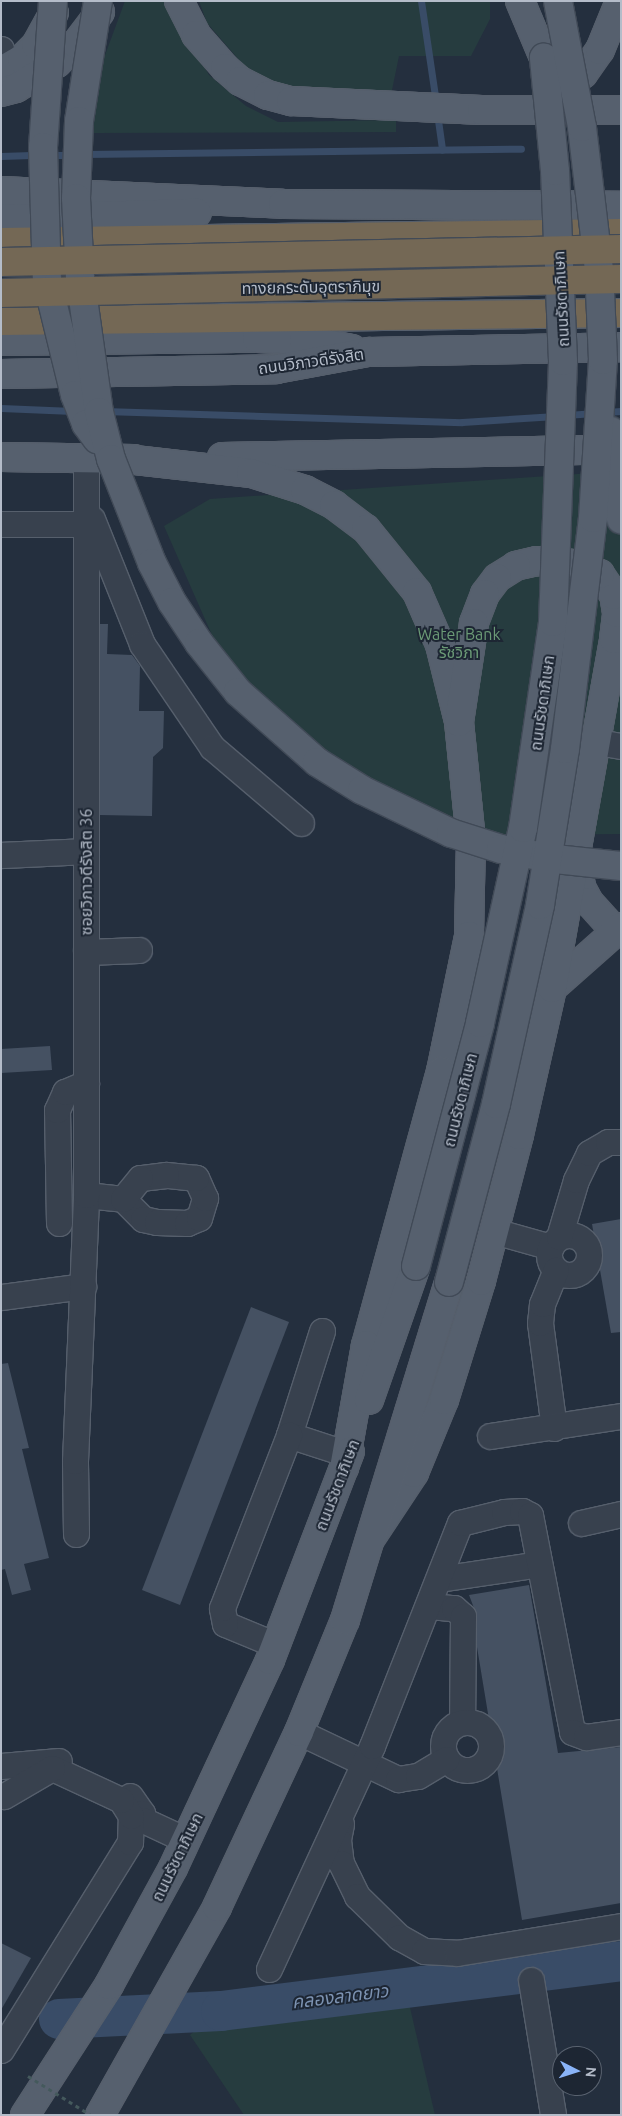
<!DOCTYPE html>
<meta charset="utf-8">
<style>
body{margin:0}
#map{position:relative;width:622px;height:2116px;overflow:hidden;background:#242f3e;font-family:Ubuntu,"Noto Sans Thai",sans-serif}
div>[style]{position:absolute}
[style*='--x']{left:calc(var(--x)*1px);top:calc(var(--y)*1px);width:calc(var(--w)*1px);rotate:calc(var(--a)*1deg)}
.green>*{inset:0;background:#263c3f}
.stream>*{height:7px;margin:-3.5px;padding:0 3.5px;transform-origin:3.5px;border-radius:3.5px;background:#394c67}
.river>*{height:40px;margin:-20px;padding:0 20px;transform-origin:20px;border-radius:20px;background:#394c67}
.building>*{inset:0;background:#455162}
.roads{filter:drop-shadow(1px 0 #565f6c) drop-shadow(-1px 0 #565f6c) drop-shadow(0 1px #565f6c) drop-shadow(0 -1px #565f6c)}
.minor>*{height:25px;margin:-12.5px;padding:0 12.5px;transform-origin:12.5px;border-radius:12.5px;background:#38414e}
.minor>.ring{margin:-12.5px;padding:0;box-sizing:content-box;background:none;border:25px solid #38414e;border-radius:50%}
.major>*{height:28px;margin:-14px;padding:0 14px;transform-origin:14px;border-radius:14px;background:#56606e}
.highway>*{height:28px;margin:-14px;padding:0 14px;transform-origin:14px;border-radius:14px;background:#746855}
.path-bridge>*{height:3px;margin-top:-1.5px;transform-origin:0;background:repeating-linear-gradient(90deg,#44595c 0 4px,transparent 0 8px)}
.bridges{filter:drop-shadow(1px 0 #414a57) drop-shadow(-1px 0 #414a57) drop-shadow(0 1px #414a57) drop-shadow(0 -1px #414a57)}
.major-bridge>*{height:28px;margin:-14px;padding:0 14px;transform-origin:14px;border-radius:14px;background:#56606e}
.highway-bridge>*{height:28px;margin:-14px;padding:0 14px;transform-origin:14px;border-radius:14px;background:#746855}
span{translate:-50% -50%;white-space:nowrap;text-align:center;line-height:1.15;-webkit-text-stroke:4px #1d2633;paint-order:stroke}
.street-label{font-size:16px;color:#b4bcc9}
.park-label{font-size:16px;color:#6b9a76}
.water-label{font-size:18px;color:#7c92b1;font-style:italic}
.frame{position:absolute;inset:0;border:2px solid #b4bcc9;pointer-events:none}
.north{position:absolute;left:552px;top:2046px;width:50px;height:50px;box-sizing:border-box;background:#1d2633;border:1px solid #59626f;border-radius:50%;rotate:95deg;font-size:14px;font-weight:700;line-height:20px;text-align:center;color:#b4bcc9}
.north::after{content:'';display:block;margin:auto;width:18px;height:22px;background:#8ab4f8;clip-path:polygon(50% 0,100% 100%,50% 72%,0 100%)}
</style>
<div id="map">
<div class="green">
<div style="clip-path:polygon(125px 1px,166px 1px,209px 75px,246px 106px,278px 122px,396px 120px,396px 132px,92px 133px,98px 74px)"></div>
<div style="clip-path:polygon(199px 1px,490px 1px,490px 19px,471px 56px,399px 56px,391px 95px,313px 96px,253px 76px,207px 23px)"></div>
<div style="clip-path:polygon(621px 471px,621px 834px,498px 835px,432px 813px,298px 739px,226px 667px,164px 526px,210px 499px)"></div>
<div style="clip-path:polygon(408px 1999px,435px 2115px,244px 2115px,190px 2035px,204px 2022px)"></div>
</div>
<div class="stream">
<div style="--x:421;--y:1;--w:103;--a:81.6"></div>
<div style="--x:437;--y:113;--w:37;--a:82"></div>
<div style="--x:84;--y:154;--w:437;--a:-0.7"></div>
<div style="--x:49;--y:155;--w:25;--a:0"></div>
<div style="--x:1;--y:156;--w:38;--a:-2"></div>
<div style="--x:1;--y:408;--w:72;--a:2.4"></div>
<div style="--x:104;--y:411;--w:358;--a:1.8"></div>
<div style="--x:462;--y:422;--w:94;--a:-3.7"></div>
<div style="--x:606;--y:412;--w:15;--a:-4"></div>
<div style="--x:566;--y:415;--w:27;--a:-4"></div>
</div>
<div class="river">
<div style="--x:59;--y:2019;--w:162;--a:-2.8"></div>
<div style="--x:221;--y:2011;--w:403;--a:-7.1"></div>
</div>
<div class="building">
<div style="clip-path:polygon(100px 624px,108px 624px,107px 654px,132px 655px,140px 666px,139px 711px,164px 711px,163px 748px,153px 757px,152px 816px,100px 815px)"></div>
<div style="clip-path:polygon(50px 1046px,52px 1070px,1px 1073px,1px 1049px)"></div>
<div style="clip-path:polygon(621px 1219px,621px 1332px,611px 1333px,592px 1224px)"></div>
<div style="clip-path:polygon(251px 1307px,289px 1322px,180px 1605px,142px 1590px)"></div>
<div style="clip-path:polygon(8px 1363px,29px 1448px,22px 1449px,49px 1558px,24px 1564px,31px 1590px,12px 1595px,5px 1569px,1px 1570px,1px 1364px)"></div>
<div style="clip-path:polygon(529px 1585px,558px 1753px,621px 1747px,621px 1903px,522px 1920px,477px 1647px,477px 1616px,469px 1595px)"></div>
<div style="clip-path:polygon(1px 1943px,31px 1958px,1px 2010px)"></div>
</div>
<div class="roads">
<div class="minor">
<div style="--x:1;--y:49;--w:21;--a:76"></div>
<div style="--x:92;--y:519;--w:135;--a:68.2"></div>
<div style="--x:142;--y:644;--w:125;--a:55.8"></div>
<div style="--x:212;--y:747;--w:117;--a:40.5"></div>
<div style="--x:1;--y:524;--w:85;--a:0"></div>
<div style="--x:598;--y:742;--w:23;--a:10"></div>
<div style="--x:1;--y:855;--w:85;--a:-2.7"></div>
<div style="--x:86;--y:952;--w:53;--a:-2.2"></div>
<div style="--x:86;--y:1195;--w:37;--a:6"></div>
<div style="--x:123;--y:1199;--w:28;--a:45"></div>
<div style="--x:143;--y:1219;--w:14;--a:12"></div>
<div style="--x:157;--y:1222;--w:30;--a:2"></div>
<div style="--x:187;--y:1223;--w:13;--a:-23"></div>
<div style="--x:199;--y:1218;--w:21;--a:-73"></div>
<div style="--x:205;--y:1198;--w:22;--a:-114"></div>
<div style="--x:196;--y:1178;--w:30;--a:-174"></div>
<div style="--x:166;--y:1175;--w:26;--a:173"></div>
<div style="--x:140;--y:1178;--w:27;--a:129"></div>
<div style="--x:59;--y:1223;--w:113;--a:-91"></div>
<div style="--x:57;--y:1110;--w:20;--a:-66"></div>
<div style="--x:65;--y:1092;--w:23;--a:-23"></div>
<div style="--x:494;--y:1231;--w:59;--a:15.7"></div>
<div class="ring" style="left:549px;top:1235px;width:15px;height:15px"></div>
<div style="--x:559;--y:1237;--w:59;--a:-73.4"></div>
<div style="--x:576;--y:1180;--w:30;--a:-64"></div>
<div style="--x:589;--y:1153;--w:22;--a:-30"></div>
<div style="--x:608;--y:1142;--w:13;--a:0"></div>
<div style="--x:1;--y:1297;--w:83;--a:-7.6"></div>
<div style="--x:322;--y:1331;--w:109;--a:107.6"></div>
<div style="--x:289;--y:1435;--w:61;--a:18.1"></div>
<div style="--x:554;--y:1428;--w:106;--a:-97.6"></div>
<div style="--x:540;--y:1323;--w:19;--a:-84"></div>
<div style="--x:542;--y:1304;--w:37;--a:-68"></div>
<div style="--x:490;--y:1436;--w:133;--a:-8.7"></div>
<div style="--x:581;--y:1523;--w:41;--a:-12.7"></div>
<div style="--x:76;--y:1534;--w:73;--a:-90.8"></div>
<div style="--x:75;--y:1461;--w:266;--a:-87.6"></div>
<div style="--x:86;--y:1195;--w:737;--a:-90"></div>
<div style="--x:439;--y:1579;--w:101;--a:-8.5"></div>
<div style="--x:429;--y:1606;--w:25;--a:5"></div>
<div style="--x:454;--y:1608;--w:12;--a:42"></div>
<div style="--x:463;--y:1616;--w:106;--a:90.5"></div>
<div style="--x:276;--y:1645;--w:55;--a:-157.6"></div>
<div style="--x:225;--y:1624;--w:16;--a:-101"></div>
<div style="--x:222;--y:1608;--w:186;--a:-68.8"></div>
<div class="ring" style="left:443px;top:1722px;width:23px;height:23px"></div>
<div style="--x:299;--y:1732;--w:110;--a:25.4"></div>
<div style="--x:398;--y:1779;--w:20;--a:-9"></div>
<div style="--x:418;--y:1776;--w:33;--a:-31"></div>
<div style="--x:1;--y:1766;--w:58;--a:-4.9"></div>
<div style="--x:130;--y:1796;--w:21;--a:55"></div>
<div style="--x:142;--y:1813;--w:7;--a:82"></div>
<div style="--x:143;--y:1820;--w:47;--a:24.9"></div>
<div style="--x:341;--y:1824;--w:16;--a:101"></div>
<div style="--x:338;--y:1840;--w:23;--a:83"></div>
<div style="--x:341;--y:1863;--w:37;--a:64"></div>
<div style="--x:357;--y:1896;--w:59;--a:44.3"></div>
<div style="--x:399;--y:1937;--w:29;--a:29"></div>
<div style="--x:424;--y:1951;--w:33;--a:3"></div>
<div style="--x:457;--y:1953;--w:166;--a:-9.3"></div>
<div style="--x:269;--y:1969;--w:246;--a:-65.2"></div>
<div style="--x:372;--y:1746;--w:240;--a:-68.5"></div>
<div style="--x:460;--y:1523;--w:45;--a:-14"></div>
<div style="--x:504;--y:1512;--w:18;--a:-3"></div>
<div style="--x:522;--y:1511;--w:9;--a:27"></div>
<div style="--x:530;--y:1515;--w:221;--a:79"></div>
<div style="--x:572;--y:1732;--w:15;--a:20"></div>
<div style="--x:586;--y:1737;--w:35;--a:-8"></div>
<div style="--x:531;--y:1980;--w:137;--a:80.7"></div>
<div style="--x:1;--y:2050;--w:245;--a:-58.2"></div>
<div style="--x:130;--y:1842;--w:26;--a:-88"></div>
<div style="--x:131;--y:1816;--w:19;--a:-122"></div>
<div style="--x:121;--y:1800;--w:76;--a:-155.1"></div>
<div style="--x:52;--y:1768;--w:56;--a:149.7"></div>
</div>
<div class="major">
<div style="--x:179;--y:1;--w:38;--a:63"></div>
<div style="--x:196;--y:35;--w:44;--a:48.7"></div>
<div style="--x:225;--y:68;--w:20;--a:41"></div>
<div style="--x:240;--y:81;--w:31;--a:27"></div>
<div style="--x:268;--y:95;--w:24;--a:15"></div>
<div style="--x:291;--y:101;--w:191;--a:2.7"></div>
<div style="--x:482;--y:110;--w:139;--a:0"></div>
<div style="--x:520;--y:1;--w:62;--a:67.2"></div>
<div style="--x:1;--y:71;--w:24;--a:-30"></div>
<div style="--x:22;--y:59;--w:20;--a:-45"></div>
<div style="--x:36;--y:45;--w:37;--a:-61"></div>
<div style="--x:1;--y:92;--w:16;--a:-15"></div>
<div style="--x:16;--y:88;--w:48;--a:-31.4"></div>
<div style="--x:57;--y:63;--w:27;--a:-45"></div>
<div style="--x:76;--y:44;--w:40;--a:-53"></div>
<div style="--x:557;--y:94;--w:33;--a:-38"></div>
<div style="--x:583;--y:74;--w:29;--a:-55"></div>
<div style="--x:600;--y:50;--w:53;--a:-67.8"></div>
<div style="--x:1;--y:191;--w:282;--a:2.6"></div>
<div style="--x:283;--y:204;--w:338;--a:0.3"></div>
<div style="--x:1;--y:219;--w:196;--a:-1.8"></div>
<div style="--x:1;--y:341;--w:256;--a:-0.7"></div>
<div style="--x:257;--y:338;--w:47;--a:2.4"></div>
<div style="--x:304;--y:340;--w:49;--a:10.6"></div>
<div style="--x:1;--y:374;--w:275;--a:-1"></div>
<div style="--x:276;--y:369;--w:95;--a:-10.4"></div>
<div style="--x:369;--y:352;--w:252;--a:-1.1"></div>
<div style="--x:1;--y:457;--w:133;--a:0.9"></div>
<div style="--x:222;--y:457;--w:399;--a:-1.1"></div>
<div style="--x:126;--y:459;--w:126;--a:6.4"></div>
<div style="--x:251;--y:473;--w:57;--a:17.5"></div>
<div style="--x:305;--y:490;--w:33;--a:27"></div>
<div style="--x:334;--y:505;--w:40;--a:37"></div>
<div style="--x:366;--y:529;--w:81;--a:51"></div>
<div style="--x:417;--y:592;--w:58;--a:66.5"></div>
<div style="--x:440;--y:645;--w:79;--a:76.1"></div>
<div style="--x:459;--y:722;--w:119;--a:84.2"></div>
<div style="--x:471;--y:840;--w:96;--a:91.2"></div>
<div style="--x:469;--y:936;--w:138;--a:101.7"></div>
<div style="--x:441;--y:1071;--w:284;--a:105.3"></div>
<div style="--x:366;--y:1345;--w:125;--a:100.1"></div>
<div style="--x:577;--y:861;--w:26;--a:81"></div>
<div style="--x:581;--y:887;--w:17;--a:62"></div>
<div style="--x:589;--y:902;--w:39;--a:48"></div>
<div style="--x:552;--y:988;--w:92;--a:-41.5"></div>
<div style="--x:369;--y:1400;--w:142;--a:-70.7"></div>
<div style="--x:371;--y:1538;--w:78;--a:-56.5"></div>
<div style="--x:414;--y:1473;--w:79;--a:-67.7"></div>
<div style="--x:444;--y:1400;--w:125;--a:-72.7"></div>
<div style="--x:481;--y:1281;--w:151;--a:-75.4"></div>
<div style="--x:519;--y:1135;--w:151;--a:-77.3"></div>
<div style="--x:552;--y:988;--w:354;--a:-79.9"></div>
<div style="--x:614;--y:639;--w:26;--a:-83"></div>
<div style="--x:617;--y:613;--w:18;--a:-99"></div>
<div style="--x:614;--y:595;--w:25;--a:-124"></div>
<div style="--x:600;--y:574;--w:30;--a:-160"></div>
<div style="--x:572;--y:564;--w:35;--a:-175"></div>
<div style="--x:537;--y:561;--w:22;--a:167"></div>
<div style="--x:516;--y:566;--w:22;--a:148"></div>
<div style="--x:497;--y:578;--w:20;--a:127"></div>
<div style="--x:485;--y:594;--w:31;--a:111"></div>
<div style="--x:474;--y:623;--w:100;--a:98.6"></div>
<div style="--x:25;--y:2115;--w:155;--a:-57.1"></div>
<div style="--x:109;--y:1985;--w:133;--a:-61.3"></div>
<div style="--x:173;--y:1868;--w:230;--a:-65"></div>
<div style="--x:270;--y:1660;--w:223;--a:-69"></div>
<div style="--x:100;--y:2115;--w:239;--a:-60.6"></div>
<div style="--x:217;--y:1907;--w:193;--a:-64.9"></div>
<div style="--x:299;--y:1732;--w:121;--a:-67.7"></div>
<div style="--x:345;--y:1620;--w:354;--a:-72.9"></div>
</div>
<div class="highway">
<div style="--x:1;--y:242;--w:620;--a:-0.83"></div>
<div style="--x:1;--y:321;--w:620;--a:-0.74"></div>
</div>
</div>
<div class="path-bridge">
<div style="--x:28;--y:2076;--w:74;--a:31.8"></div>
</div>
<div class="bridges">
<div class="major-bridge">
<div style="--x:53;--y:1;--w:146;--a:93.9"></div>
<div style="--x:43;--y:147;--w:134;--a:88.3"></div>
<div style="--x:47;--y:281;--w:117;--a:76.2"></div>
<div style="--x:75;--y:395;--w:31;--a:69"></div>
<div style="--x:86;--y:424;--w:19;--a:54"></div>
<div style="--x:98;--y:1;--w:121;--a:99"></div>
<div style="--x:79;--y:121;--w:77;--a:92.2"></div>
<div style="--x:76;--y:198;--w:79;--a:87.1"></div>
<div style="--x:80;--y:277;--w:136;--a:82"></div>
<div style="--x:99;--y:412;--w:49;--a:75.7"></div>
<div style="--x:111;--y:459;--w:112;--a:68.5"></div>
<div style="--x:152;--y:563;--w:44;--a:62.9"></div>
<div style="--x:172;--y:602;--w:49;--a:56.6"></div>
<div style="--x:199;--y:643;--w:63;--a:51.5"></div>
<div style="--x:238;--y:692;--w:106;--a:41.5"></div>
<div style="--x:317;--y:762;--w:53;--a:31.9"></div>
<div style="--x:362;--y:790;--w:99;--a:25.8"></div>
<div style="--x:451;--y:833;--w:52;--a:17.7"></div>
<div style="--x:501;--y:849;--w:55;--a:10.5"></div>
<div style="--x:555;--y:859;--w:66;--a:6.1"></div>
<div style="--x:611;--y:431;--w:89;--a:83.5"></div>
<div style="--x:416;--y:1266;--w:251;--a:-75.2"></div>
<div style="--x:480;--y:1023;--w:200;--a:-77.6"></div>
<div style="--x:523;--y:828;--w:208;--a:-81.7"></div>
<div style="--x:553;--y:622;--w:261;--a:-87.8"></div>
<div style="--x:563;--y:361;--w:190;--a:-92.4"></div>
<div style="--x:555;--y:171;--w:114;--a:-95.6"></div>
<div style="--x:449;--y:1282;--w:184;--a:-75.2"></div>
<div style="--x:496;--y:1104;--w:204;--a:-77.5"></div>
<div style="--x:540;--y:905;--w:158;--a:-80.9"></div>
<div style="--x:565;--y:749;--w:233;--a:-83.1"></div>
<div style="--x:593;--y:518;--w:158;--a:-86.4"></div>
<div style="--x:603;--y:360;--w:90;--a:-92.5"></div>
<div style="--x:599;--y:270;--w:144;--a:-96.8"></div>
<div style="--x:582;--y:127;--w:128;--a:-100.8"></div>
</div>
<div class="highway-bridge">
<div style="--x:1;--y:262;--w:620;--a:-1.2"></div>
<div style="--x:1;--y:293;--w:620;--a:-1.29"></div>
</div>
</div>
<div class="street-label">
<span style="left:311px;top:287px;rotate:-1deg">ทางยกระดับอุตราภิมุข</span>
<span style="left:561px;top:299px;rotate:-93deg">ถนนรัชดาภิเษก</span>
<span style="left:311px;top:361px;rotate:-8deg">ถนนวิภาวดีรังสิต</span>
<span style="left:542px;top:703px;rotate:-82deg">ถนนรัชดาภิเษก</span>
<span style="left:86px;top:872px;rotate:-90deg">ซอยวิภาวดีรังสิต 36</span>
<span style="left:460px;top:1100px;rotate:-76deg">ถนนรัชดาภิเษก</span>
<span style="left:337px;top:1485px;rotate:-69deg">ถนนรัชดาภิเษก</span>
<span style="left:177px;top:1857px;rotate:-64deg">ถนนรัชดาภิเษก</span>
</div>
<div class="park-label">
<span style="left:459px;top:643px">Water Bank<br>รัชวิภา</span>
</div>
<div class="water-label">
<span style="left:340px;top:1996px;rotate:-7deg">คลองลาดยาว</span>
</div>
<div class="frame"></div>
<div class="north">N</div>
</div>
